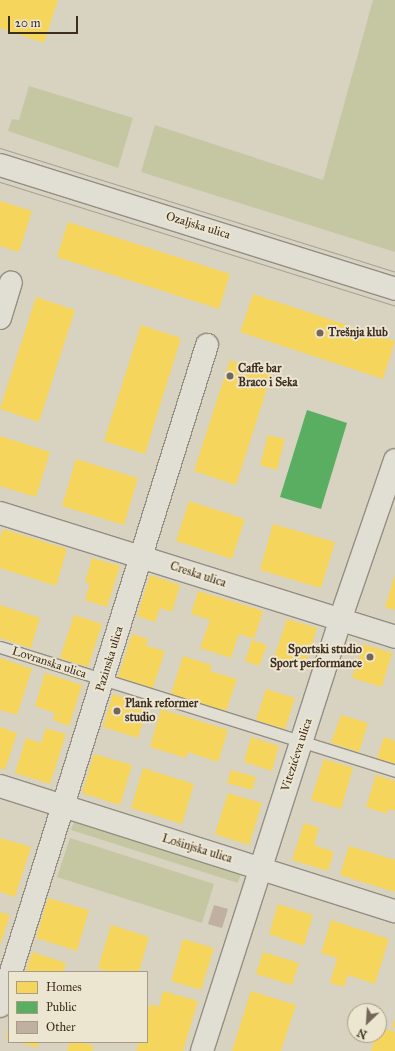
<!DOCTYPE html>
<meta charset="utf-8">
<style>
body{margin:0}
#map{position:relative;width:395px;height:1051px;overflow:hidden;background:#d8d2c0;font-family:"IM FELL Great Primer",serif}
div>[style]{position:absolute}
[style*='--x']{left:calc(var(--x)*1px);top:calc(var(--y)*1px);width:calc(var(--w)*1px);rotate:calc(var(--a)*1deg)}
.green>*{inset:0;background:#c5c7a3}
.homes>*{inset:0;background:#f6d55c}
.public>*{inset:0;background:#5aae61}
.building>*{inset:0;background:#c0b0a1}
.roads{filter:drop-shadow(1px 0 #948e83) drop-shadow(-1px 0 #948e83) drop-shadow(0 1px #948e83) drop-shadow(0 -1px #948e83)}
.service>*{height:11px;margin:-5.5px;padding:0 5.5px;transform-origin:5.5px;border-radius:5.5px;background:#e1ded4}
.minor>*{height:22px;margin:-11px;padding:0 11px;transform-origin:11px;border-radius:11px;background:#e1ded4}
.tertiary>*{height:22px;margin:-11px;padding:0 11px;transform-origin:11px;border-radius:11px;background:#e1ded4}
.tram>*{height:1px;margin:-0.5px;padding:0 0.5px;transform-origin:0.5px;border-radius:0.5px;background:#a6a299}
.dots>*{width:11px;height:11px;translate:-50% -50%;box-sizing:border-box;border:2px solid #ece5cf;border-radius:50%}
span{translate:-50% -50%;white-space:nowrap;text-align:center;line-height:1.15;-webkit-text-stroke:4px #ece5cf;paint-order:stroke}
.street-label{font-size:12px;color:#3e2e21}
.poi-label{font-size:12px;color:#3e2e21;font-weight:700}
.left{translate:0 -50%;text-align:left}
.right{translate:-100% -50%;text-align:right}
.legend{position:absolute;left:8px;top:971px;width:140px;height:72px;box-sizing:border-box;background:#ece5cf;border:1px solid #a69c89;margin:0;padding:5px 7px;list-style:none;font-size:12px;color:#3e2e21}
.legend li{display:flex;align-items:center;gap:8px;height:20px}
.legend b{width:20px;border:1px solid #a69c89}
.north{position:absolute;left:347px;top:1003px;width:40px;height:40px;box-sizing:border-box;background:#ece5cf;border:1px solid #a69c89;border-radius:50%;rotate:205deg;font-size:11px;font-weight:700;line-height:16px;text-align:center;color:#3e2e21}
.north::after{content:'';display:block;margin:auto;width:14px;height:18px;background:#746759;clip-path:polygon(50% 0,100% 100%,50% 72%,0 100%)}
.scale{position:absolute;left:8px;top:16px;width:70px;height:18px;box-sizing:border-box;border:2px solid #3e2e21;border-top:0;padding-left:5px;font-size:12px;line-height:14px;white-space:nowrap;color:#3e2e21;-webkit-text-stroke:3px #ece5cf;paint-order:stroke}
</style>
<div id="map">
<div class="green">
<div style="clip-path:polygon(373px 0,395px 0,395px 252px,141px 172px,155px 125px,323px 180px)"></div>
<div style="clip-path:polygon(29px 86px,133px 118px,118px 168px,8px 131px,12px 119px,19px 120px)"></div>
<div style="clip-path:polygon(74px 821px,241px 873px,238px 883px,71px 830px)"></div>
<div style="clip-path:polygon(70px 838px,214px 884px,202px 923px,57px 877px)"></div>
</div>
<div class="homes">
<div style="clip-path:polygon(0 0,58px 0,44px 43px,0 28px)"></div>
<div style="clip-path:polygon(0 201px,32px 211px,19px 252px,0 246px)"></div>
<div style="clip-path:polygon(68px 222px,230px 274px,219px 309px,57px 257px)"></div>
<div style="clip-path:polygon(253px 294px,395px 341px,383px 379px,240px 332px)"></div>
<div style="clip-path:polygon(36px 297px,75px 310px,39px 422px,0 409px)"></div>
<div style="clip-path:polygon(141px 325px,181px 338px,145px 454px,104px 441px)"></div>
<div style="clip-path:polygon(230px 360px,272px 373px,236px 485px,194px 471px)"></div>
<div style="clip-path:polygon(268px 435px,285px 439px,277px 470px,260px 465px)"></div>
<div style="clip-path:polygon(0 436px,50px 452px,36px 497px,0 486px)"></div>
<div style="clip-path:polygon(76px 459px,138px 478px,124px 525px,62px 506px)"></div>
<div style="clip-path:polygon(189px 501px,245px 519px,232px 559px,176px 541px)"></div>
<div style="clip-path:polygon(273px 524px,335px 542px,321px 588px,260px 570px)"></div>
<div style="clip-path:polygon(3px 529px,67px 549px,56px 586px,0 568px,0 538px)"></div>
<div style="clip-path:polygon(92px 558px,120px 566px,107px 607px,85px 600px,90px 583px,85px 582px)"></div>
<div style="clip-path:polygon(150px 575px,180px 585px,172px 612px,160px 608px,155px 622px,137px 616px)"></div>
<div style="clip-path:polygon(395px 575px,395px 610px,385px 607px)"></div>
<div style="clip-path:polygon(198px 591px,263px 611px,254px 639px,239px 634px,231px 658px,200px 648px,210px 620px,191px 614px)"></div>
<div style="clip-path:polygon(0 605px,40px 618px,31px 648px,0 638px)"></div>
<div style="clip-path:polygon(74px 615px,102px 624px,88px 667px,60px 658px)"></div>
<div style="clip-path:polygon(287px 619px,317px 628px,304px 668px,274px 658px)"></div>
<div style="clip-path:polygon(132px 634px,148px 639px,146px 646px,165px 651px,153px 688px,118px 677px)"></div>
<div style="clip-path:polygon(252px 640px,267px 645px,259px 666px,245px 661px)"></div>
<div style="clip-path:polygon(363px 644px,392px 653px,382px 687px,352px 678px)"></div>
<div style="clip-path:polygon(183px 656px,212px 665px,210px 671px,237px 679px,226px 711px,171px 694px)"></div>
<div style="clip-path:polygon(0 658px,32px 669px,17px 715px,0 710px)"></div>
<div style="clip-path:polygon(45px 673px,82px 685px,69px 726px,53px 720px,55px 713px,35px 706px)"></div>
<div style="clip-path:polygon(266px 689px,295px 698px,285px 729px,256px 720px)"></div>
<div style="clip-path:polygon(113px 694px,148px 705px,138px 738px,103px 727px)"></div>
<div style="clip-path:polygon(161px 709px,228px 730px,218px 762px,188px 752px,186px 758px,150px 747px)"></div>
<div style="clip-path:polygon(341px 715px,368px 723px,359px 752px,331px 743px)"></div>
<div style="clip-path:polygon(0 727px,17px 733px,5px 770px,0 768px)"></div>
<div style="clip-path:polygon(46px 728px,66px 734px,50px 784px,15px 773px,26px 738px,41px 743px)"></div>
<div style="clip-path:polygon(251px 737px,279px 746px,272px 771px,244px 762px)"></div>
<div style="clip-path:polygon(384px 737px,395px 741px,395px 764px,377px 758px)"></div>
<div style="clip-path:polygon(94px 754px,132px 765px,120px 805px,82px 793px)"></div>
<div style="clip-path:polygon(324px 759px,353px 768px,341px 809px,311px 800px)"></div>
<div style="clip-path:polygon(143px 768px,194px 784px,182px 824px,131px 808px)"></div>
<div style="clip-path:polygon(231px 770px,256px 777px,252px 790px,227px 783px)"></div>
<div style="clip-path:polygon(376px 775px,395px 781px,395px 811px,388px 809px,387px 814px,366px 807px)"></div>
<div style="clip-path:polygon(228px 793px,262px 803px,249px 845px,215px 834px)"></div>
<div style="clip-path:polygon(304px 823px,319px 828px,314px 845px,334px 852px,328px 871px,292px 860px)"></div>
<div style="clip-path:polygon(0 838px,31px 847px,15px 897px,0 892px)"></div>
<div style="clip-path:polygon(349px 846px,395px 860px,395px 892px,340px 875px)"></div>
<div style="clip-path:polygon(48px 898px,89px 910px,77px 951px,36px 938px)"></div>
<div style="clip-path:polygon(278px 904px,313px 915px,304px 946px,269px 934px)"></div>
<div style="clip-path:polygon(0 912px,10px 915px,0 945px)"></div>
<div style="clip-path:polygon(331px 920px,389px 939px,375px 984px,348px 975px,344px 987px,330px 983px,337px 958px,321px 953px)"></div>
<div style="clip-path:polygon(111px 925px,149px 937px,139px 972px,110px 972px,98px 968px)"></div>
<div style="clip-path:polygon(183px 939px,214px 948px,201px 990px,171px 981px)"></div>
<div style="clip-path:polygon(32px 952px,66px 963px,63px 972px,26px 972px)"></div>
<div style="clip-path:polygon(263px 952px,299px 963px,292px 985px,256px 974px)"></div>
<div style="clip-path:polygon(163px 991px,198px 1001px,183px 1051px,136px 1051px,139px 1042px,147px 1042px,147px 1016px,150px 1004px,159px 1007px)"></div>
<div style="clip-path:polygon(251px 991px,296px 1005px,281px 1051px,232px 1051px)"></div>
<div style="clip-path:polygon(395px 1019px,395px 1028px,392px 1027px)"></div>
<div style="clip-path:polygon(379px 1027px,395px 1032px,395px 1051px,371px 1051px,376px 1035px,379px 1035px)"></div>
<div style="clip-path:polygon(9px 1028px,9px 1040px,6px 1038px)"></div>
<div style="clip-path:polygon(18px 1042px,39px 1042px,37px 1048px)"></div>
<div style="clip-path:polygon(70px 1042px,80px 1042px,94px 1046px,92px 1051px,67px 1051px)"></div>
</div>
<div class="public">
<div style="clip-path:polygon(307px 410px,347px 423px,321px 509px,280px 497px)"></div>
</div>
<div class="building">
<div style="clip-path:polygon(214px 905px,228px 909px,222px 928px,208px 924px)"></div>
</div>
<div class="roads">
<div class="service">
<div style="--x:0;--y:647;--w:414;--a:17.4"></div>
</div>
<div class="minor">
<div style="--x:0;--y:318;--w:37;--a:-73"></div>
<div style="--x:0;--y:513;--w:414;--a:17.4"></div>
<div style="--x:0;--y:786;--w:414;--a:17.6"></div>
<div style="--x:11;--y:972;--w:657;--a:-72.64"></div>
<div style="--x:0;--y:1006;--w:30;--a:-73"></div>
</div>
<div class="tertiary">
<div style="--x:0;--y:165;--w:414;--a:17.4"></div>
<div style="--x:202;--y:1051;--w:453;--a:-72.2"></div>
<div style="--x:340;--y:620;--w:169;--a:-71"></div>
</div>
</div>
<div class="tram">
<div style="--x:0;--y:148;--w:414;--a:17.4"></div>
<div style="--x:0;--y:182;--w:414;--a:17.4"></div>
</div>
<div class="dots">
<div style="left:320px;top:333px;background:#746759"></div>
<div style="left:230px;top:376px;background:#746759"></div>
<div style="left:370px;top:657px;background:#746759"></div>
<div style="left:117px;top:711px;background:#746759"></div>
</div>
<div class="street-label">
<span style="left:198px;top:226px;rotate:17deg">Ozaljska ulica</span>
<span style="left:198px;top:575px;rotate:18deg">Creska ulica</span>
<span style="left:110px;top:659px;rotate:-73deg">Pazinska ulica</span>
<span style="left:49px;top:663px;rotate:18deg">Lovranska ulica</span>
<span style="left:297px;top:755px;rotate:-72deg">Vitezićeva ulica</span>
<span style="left:197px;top:849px;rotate:17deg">Lošinjska ulica</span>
</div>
<div class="poi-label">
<span class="left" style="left:328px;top:333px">Trešnja klub</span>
<span class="left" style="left:238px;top:376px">Caffe bar<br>Braco i Seka</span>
<span class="right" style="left:362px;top:657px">Sportski studio<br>Sport performance</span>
<span class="left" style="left:125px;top:711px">Plank reformer<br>studio</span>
</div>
<ul class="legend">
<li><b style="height:11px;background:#f6d55c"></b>Homes</li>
<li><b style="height:11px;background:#5aae61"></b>Public</li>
<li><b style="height:11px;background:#c0b0a1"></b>Other</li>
</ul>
<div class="north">N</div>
<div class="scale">20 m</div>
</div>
